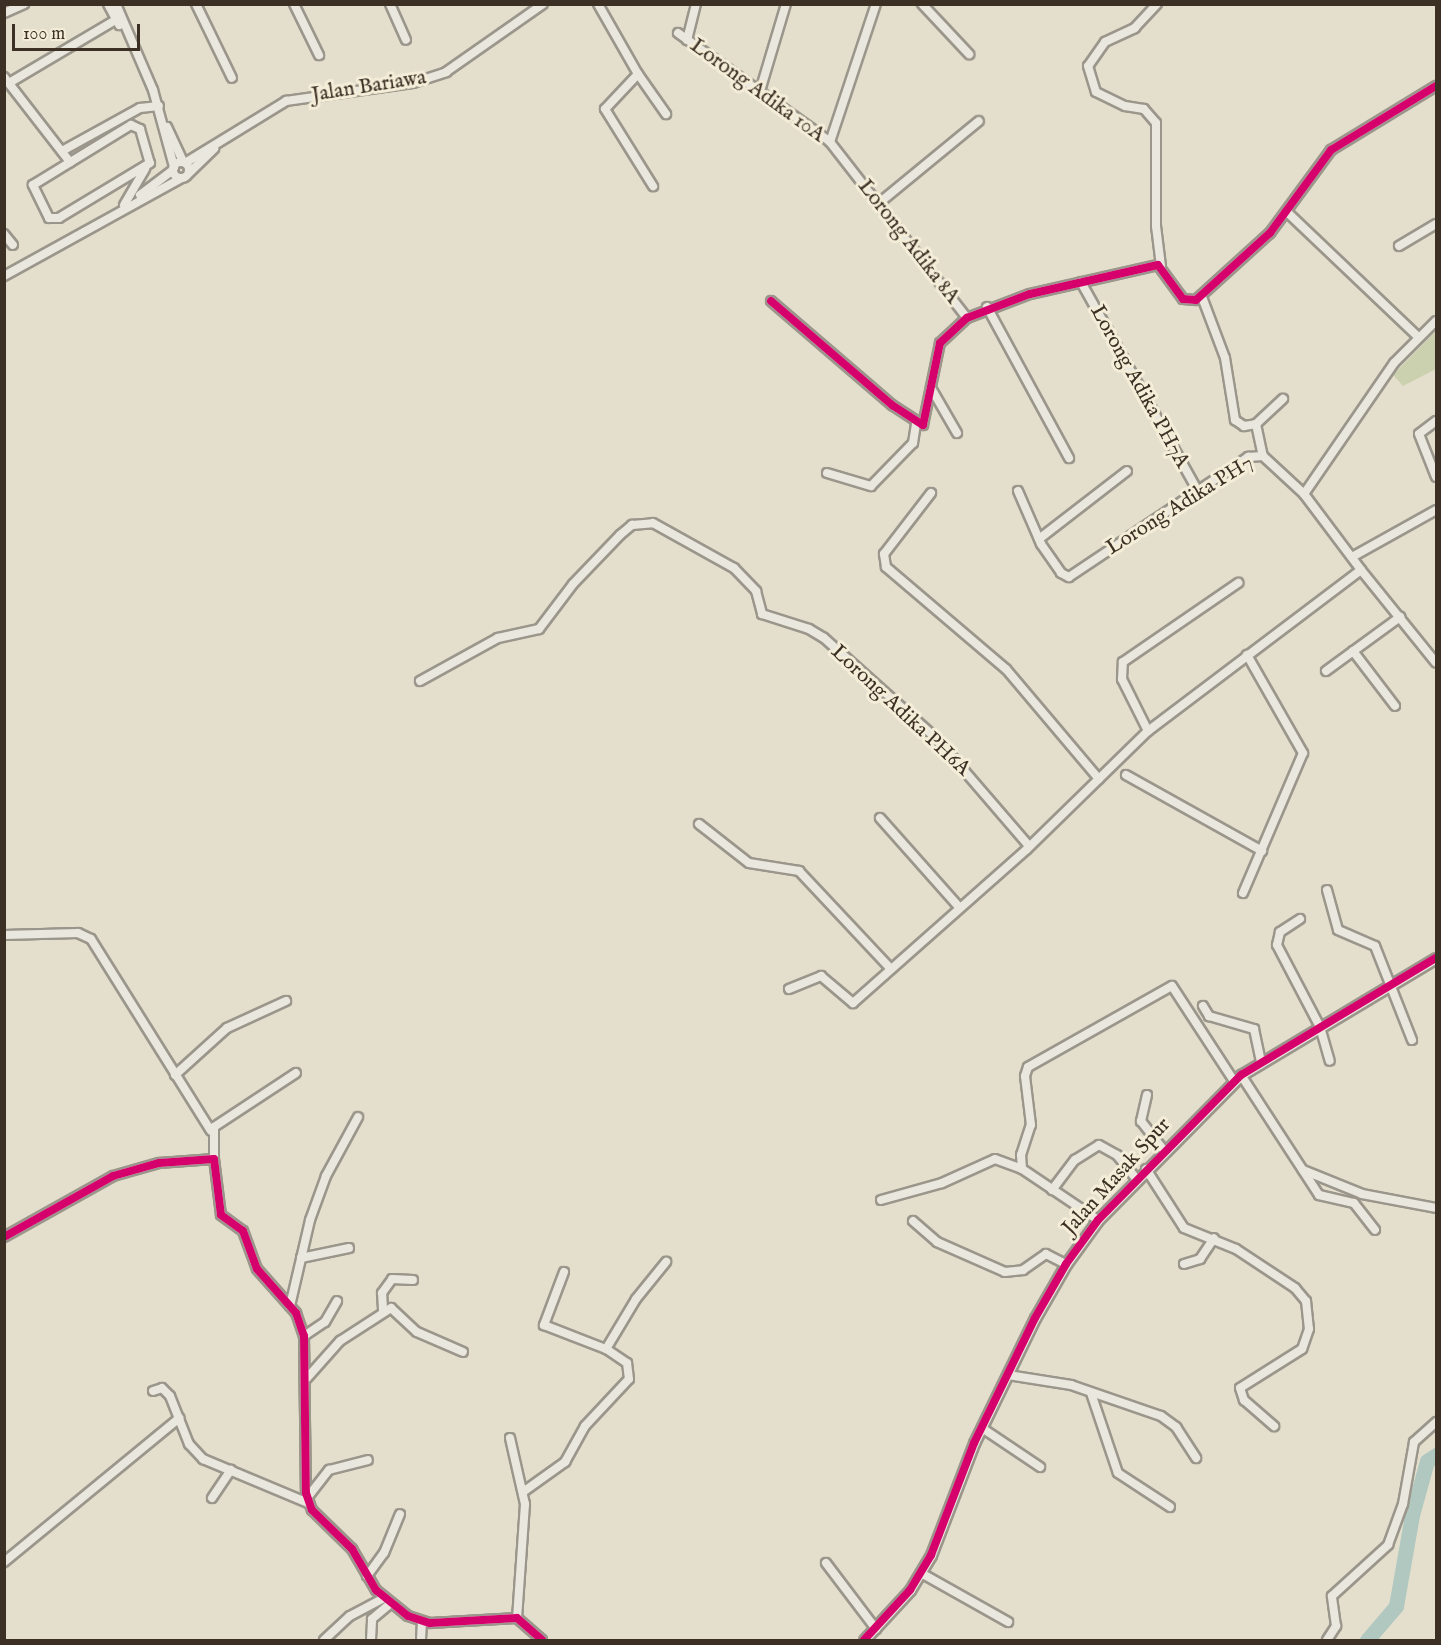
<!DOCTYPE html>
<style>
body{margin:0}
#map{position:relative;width:1441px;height:1645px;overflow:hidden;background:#e4dfcd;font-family:"IM FELL English",serif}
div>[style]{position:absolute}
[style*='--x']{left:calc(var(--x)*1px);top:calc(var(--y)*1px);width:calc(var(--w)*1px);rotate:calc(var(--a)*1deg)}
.green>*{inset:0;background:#cbd1af}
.river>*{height:15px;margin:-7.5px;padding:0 7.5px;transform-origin:7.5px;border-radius:7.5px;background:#b0c8bf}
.roads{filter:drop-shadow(2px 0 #9b968b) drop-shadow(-2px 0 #9b968b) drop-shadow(0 2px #9b968b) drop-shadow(0 -2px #9b968b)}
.minor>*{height:8px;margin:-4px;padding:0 4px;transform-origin:4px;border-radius:4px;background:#eae7de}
.minor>.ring{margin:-4px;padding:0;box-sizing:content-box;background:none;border:8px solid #eae7de;border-radius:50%}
.tertiary>*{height:9px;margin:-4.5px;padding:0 4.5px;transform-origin:4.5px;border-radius:4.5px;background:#eae7de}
.cycleway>*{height:8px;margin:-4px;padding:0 4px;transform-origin:4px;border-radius:4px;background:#d6006c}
span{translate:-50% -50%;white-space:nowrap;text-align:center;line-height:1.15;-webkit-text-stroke:6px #f4edd8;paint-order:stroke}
.street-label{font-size:21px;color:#3c3024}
.frame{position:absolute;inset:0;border:6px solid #3c3024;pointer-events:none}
.scale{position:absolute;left:12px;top:24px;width:128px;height:27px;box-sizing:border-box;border:3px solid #3c3024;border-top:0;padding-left:8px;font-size:18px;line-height:21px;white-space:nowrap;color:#3c3024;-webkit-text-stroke:4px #f4edd8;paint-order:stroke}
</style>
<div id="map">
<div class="green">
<div style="clip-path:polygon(1436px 331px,1436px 369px,1403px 386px,1393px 375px)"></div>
</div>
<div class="river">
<div style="--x:1367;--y:1640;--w:45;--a:-49.5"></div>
<div style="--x:1396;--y:1606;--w:92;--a:-80"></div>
<div style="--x:1412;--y:1515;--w:56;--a:-74.5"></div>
<div style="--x:1427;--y:1461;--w:11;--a:-34"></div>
</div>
<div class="roads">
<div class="minor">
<div style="--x:108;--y:4;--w:24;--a:62"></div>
<div style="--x:116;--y:4;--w:94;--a:66.7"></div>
<div style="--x:153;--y:90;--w:80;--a:74.7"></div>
<div style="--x:196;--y:4;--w:82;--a:64.1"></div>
<div style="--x:294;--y:4;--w:57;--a:63.9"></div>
<div style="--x:390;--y:4;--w:39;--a:66"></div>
<div style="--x:598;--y:4;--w:81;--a:60.3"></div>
<div style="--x:638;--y:74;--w:48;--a:133.3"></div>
<div style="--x:605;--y:109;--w:91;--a:58.1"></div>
<div style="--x:922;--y:4;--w:69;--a:46.8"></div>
<div style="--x:1157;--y:4;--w:33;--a:133"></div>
<div style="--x:1135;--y:28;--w:33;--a:155"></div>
<div style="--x:1105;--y:42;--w:29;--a:125"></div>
<div style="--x:1088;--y:66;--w:27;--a:73"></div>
<div style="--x:1096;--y:92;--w:32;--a:26"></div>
<div style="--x:1125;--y:106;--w:19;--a:9"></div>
<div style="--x:1144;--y:109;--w:18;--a:49"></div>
<div style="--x:1156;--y:123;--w:103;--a:90"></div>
<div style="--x:1156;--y:226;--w:40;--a:82.9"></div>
<div style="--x:4;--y:13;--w:22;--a:-24"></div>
<div style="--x:678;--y:33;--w:187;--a:35.6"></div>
<div style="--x:830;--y:142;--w:223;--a:52.1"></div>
<div style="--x:687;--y:40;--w:37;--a:-76"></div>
<div style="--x:638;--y:74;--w:49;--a:55"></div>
<div style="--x:4;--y:77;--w:108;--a:52.2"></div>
<div style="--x:9;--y:83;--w:120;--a:-30.6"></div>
<div style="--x:760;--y:91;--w:91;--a:-73.4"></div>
<div style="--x:131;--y:125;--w:10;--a:24"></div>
<div style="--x:140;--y:129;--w:35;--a:74"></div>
<div style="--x:150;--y:163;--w:106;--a:148.9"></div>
<div style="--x:59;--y:218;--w:10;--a:180"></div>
<div style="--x:49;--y:218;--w:37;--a:-116"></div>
<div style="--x:33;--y:185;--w:115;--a:-31.5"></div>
<div style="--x:167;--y:127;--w:38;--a:65"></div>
<div style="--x:830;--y:142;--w:145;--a:-71.6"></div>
<div style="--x:62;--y:151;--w:89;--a:-28.9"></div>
<div style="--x:140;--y:108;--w:19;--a:-6"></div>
<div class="ring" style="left:173px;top:162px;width:8px;height:8px"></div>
<div style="--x:185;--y:163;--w:119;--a:-31.5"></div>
<div style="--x:286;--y:101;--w:128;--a:-8.1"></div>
<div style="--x:413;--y:83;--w:35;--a:-18"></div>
<div style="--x:446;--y:72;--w:118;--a:-35"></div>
<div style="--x:189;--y:173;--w:35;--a:-44"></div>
<div style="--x:140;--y:195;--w:41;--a:-37.1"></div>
<div style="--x:879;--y:203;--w:129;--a:-39.4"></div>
<div style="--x:124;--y:205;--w:42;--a:-59.7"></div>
<div style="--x:1287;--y:212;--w:180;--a:43.6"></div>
<div style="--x:4;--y:234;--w:14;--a:51"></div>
<div style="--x:1399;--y:246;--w:43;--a:-30.7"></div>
<div style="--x:4;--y:276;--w:201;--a:-28.9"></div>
<div style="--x:1081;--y:282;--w:240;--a:60.8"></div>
<div style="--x:1202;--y:297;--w:65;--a:69.3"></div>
<div style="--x:1225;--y:358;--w:63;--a:80.8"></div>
<div style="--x:1235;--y:420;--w:11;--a:34"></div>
<div style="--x:1244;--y:426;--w:12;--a:-9"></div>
<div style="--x:1256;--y:424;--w:37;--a:-43"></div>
<div style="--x:771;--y:301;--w:160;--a:40.7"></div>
<div style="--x:892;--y:405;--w:37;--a:33"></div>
<div style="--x:923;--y:425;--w:84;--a:-78.3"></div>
<div style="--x:940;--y:343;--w:37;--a:-43"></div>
<div style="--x:967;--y:318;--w:67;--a:-20.9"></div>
<div style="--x:1030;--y:294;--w:131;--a:-12.8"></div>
<div style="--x:1158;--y:265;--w:42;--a:53.7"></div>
<div style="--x:1183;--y:299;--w:13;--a:4"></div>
<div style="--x:1196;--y:300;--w:100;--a:-42.2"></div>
<div style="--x:1270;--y:233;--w:103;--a:-53.7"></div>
<div style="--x:1331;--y:150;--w:123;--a:-31.4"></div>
<div style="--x:987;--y:307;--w:172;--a:61.5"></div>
<div style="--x:931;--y:388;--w:52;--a:60"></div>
<div style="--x:1436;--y:421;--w:21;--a:143"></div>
<div style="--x:1419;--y:434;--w:46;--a:68.4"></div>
<div style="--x:1256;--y:424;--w:33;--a:78"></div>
<div style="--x:827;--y:473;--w:46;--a:16.5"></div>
<div style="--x:871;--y:486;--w:60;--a:-45.7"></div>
<div style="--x:913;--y:443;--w:20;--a:-81"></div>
<div style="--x:1018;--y:491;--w:58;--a:66.5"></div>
<div style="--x:1041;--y:544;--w:35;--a:55"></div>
<div style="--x:1061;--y:573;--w:9;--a:27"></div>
<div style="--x:1069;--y:577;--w:216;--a:-33.8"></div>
<div style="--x:1248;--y:457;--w:15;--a:-4"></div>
<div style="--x:1263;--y:456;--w:56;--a:42.8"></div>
<div style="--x:1304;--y:494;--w:95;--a:53.1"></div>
<div style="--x:931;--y:493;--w:77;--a:127.6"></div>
<div style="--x:884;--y:554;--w:13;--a:81"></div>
<div style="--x:886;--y:567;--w:157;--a:40.4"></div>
<div style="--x:1006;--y:669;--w:144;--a:49.8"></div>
<div style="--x:1304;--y:494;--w:159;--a:-55.5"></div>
<div style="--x:1394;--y:363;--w:59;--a:-45"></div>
<div style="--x:1039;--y:539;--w:111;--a:-37.7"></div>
<div style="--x:1352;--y:557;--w:96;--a:-29.2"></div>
<div style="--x:1353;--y:651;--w:69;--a:52.6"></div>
<div style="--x:1326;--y:671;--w:92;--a:-36.1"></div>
<div style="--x:420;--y:681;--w:89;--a:-28.9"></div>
<div style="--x:498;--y:638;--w:42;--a:-12.4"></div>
<div style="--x:539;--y:629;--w:56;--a:-52.9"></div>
<div style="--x:573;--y:584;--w:68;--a:-46.2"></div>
<div style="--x:620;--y:535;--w:16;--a:-40"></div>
<div style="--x:632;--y:525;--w:21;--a:-5"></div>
<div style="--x:653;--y:523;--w:93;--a:29.1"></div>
<div style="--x:734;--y:568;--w:32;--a:46"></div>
<div style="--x:756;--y:591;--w:24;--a:75"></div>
<div style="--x:762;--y:614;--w:49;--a:17.7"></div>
<div style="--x:809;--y:629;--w:17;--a:31"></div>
<div style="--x:824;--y:638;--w:152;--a:41.8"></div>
<div style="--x:937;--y:739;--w:141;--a:49.3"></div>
<div style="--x:1148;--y:731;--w:58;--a:-116.6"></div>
<div style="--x:1122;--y:679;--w:17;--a:-87"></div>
<div style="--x:1123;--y:662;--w:140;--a:-34.5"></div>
<div style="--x:1126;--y:775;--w:156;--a:29.2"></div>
<div style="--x:880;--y:818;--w:118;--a:48.4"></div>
<div style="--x:699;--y:824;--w:63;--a:38"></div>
<div style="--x:749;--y:863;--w:51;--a:9.1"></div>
<div style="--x:799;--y:871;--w:134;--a:46.8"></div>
<div style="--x:1327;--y:890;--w:41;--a:74.6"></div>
<div style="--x:1338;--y:930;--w:40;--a:23.4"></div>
<div style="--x:1375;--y:946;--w:101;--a:68.5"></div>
<div style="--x:1243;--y:893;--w:152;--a:-66.8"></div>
<div style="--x:1303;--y:753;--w:113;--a:-119.7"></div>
<div style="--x:1300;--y:919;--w:24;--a:147"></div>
<div style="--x:1280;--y:932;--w:13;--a:103"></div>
<div style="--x:1277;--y:945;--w:93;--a:62.3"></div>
<div style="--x:1320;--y:1027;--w:35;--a:74"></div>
<div style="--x:4;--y:935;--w:74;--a:-1.5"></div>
<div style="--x:78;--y:933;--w:14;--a:25"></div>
<div style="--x:91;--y:939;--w:226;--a:58"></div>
<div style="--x:789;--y:989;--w:35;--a:-22"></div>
<div style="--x:821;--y:976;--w:42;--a:40.2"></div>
<div style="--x:853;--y:1003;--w:232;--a:-41.5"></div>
<div style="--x:1027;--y:849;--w:169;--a:-44.3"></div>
<div style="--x:1148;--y:731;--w:267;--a:-37.1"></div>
<div style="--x:1361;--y:570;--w:119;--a:51.1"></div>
<div style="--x:1203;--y:1006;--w:12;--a:59"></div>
<div style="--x:1209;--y:1016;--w:47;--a:16.1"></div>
<div style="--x:1254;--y:1029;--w:35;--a:78"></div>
<div style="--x:175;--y:1075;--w:70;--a:-42.1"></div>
<div style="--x:227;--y:1028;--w:65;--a:-24.6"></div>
<div style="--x:1241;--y:1075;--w:143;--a:57"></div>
<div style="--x:1319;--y:1195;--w:36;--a:13"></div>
<div style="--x:1354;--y:1203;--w:34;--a:52"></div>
<div style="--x:1147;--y:1095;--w:27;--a:103"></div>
<div style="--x:1141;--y:1121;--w:37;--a:52"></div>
<div style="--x:214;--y:1159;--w:32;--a:-90"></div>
<div style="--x:214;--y:1127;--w:98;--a:-33.4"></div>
<div style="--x:1146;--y:1169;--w:70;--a:57.2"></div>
<div style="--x:1184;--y:1228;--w:56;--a:22"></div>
<div style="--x:1236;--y:1249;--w:71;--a:33.5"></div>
<div style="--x:1295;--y:1288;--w:17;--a:50"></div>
<div style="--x:1306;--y:1301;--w:28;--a:84"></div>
<div style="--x:1309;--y:1329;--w:21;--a:109"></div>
<div style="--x:1302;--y:1349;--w:73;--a:147.8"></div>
<div style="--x:1240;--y:1388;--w:13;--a:72"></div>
<div style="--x:1244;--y:1400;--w:40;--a:41"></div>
<div style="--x:1303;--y:1170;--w:64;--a:22.1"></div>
<div style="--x:1362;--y:1194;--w:75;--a:10.7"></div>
<div style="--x:1052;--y:1190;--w:38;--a:-53"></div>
<div style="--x:1075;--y:1160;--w:28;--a:-32"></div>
<div style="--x:1099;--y:1145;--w:21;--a:29"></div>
<div style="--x:1117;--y:1155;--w:32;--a:51"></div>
<div style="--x:881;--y:1200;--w:63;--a:-15.6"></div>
<div style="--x:942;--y:1183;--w:58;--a:-24.4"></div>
<div style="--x:995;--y:1159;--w:29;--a:20"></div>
<div style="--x:1098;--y:1220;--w:92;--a:-146.1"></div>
<div style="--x:1022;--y:1169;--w:14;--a:-94"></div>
<div style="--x:1021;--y:1155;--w:32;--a:-72"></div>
<div style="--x:1031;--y:1125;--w:49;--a:-97"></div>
<div style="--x:1025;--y:1076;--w:9;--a:-72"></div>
<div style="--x:1028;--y:1067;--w:165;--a:-29.4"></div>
<div style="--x:1172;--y:986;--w:113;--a:56.9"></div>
<div style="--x:913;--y:1221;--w:32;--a:41"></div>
<div style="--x:937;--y:1242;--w:74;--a:23.8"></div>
<div style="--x:1005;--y:1272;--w:18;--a:-6"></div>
<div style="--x:1023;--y:1270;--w:28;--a:-35"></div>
<div style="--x:1046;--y:1254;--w:22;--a:27"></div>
<div style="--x:4;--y:1237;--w:125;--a:-29.2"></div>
<div style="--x:113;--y:1176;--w:48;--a:-15.8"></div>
<div style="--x:159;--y:1163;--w:55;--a:-4.2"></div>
<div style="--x:214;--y:1159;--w:56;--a:82.9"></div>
<div style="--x:221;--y:1215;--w:27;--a:36"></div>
<div style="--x:243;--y:1231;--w:40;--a:69.8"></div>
<div style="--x:257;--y:1269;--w:59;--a:48.4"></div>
<div style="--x:296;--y:1313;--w:24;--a:71"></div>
<div style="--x:304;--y:1336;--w:157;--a:89.3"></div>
<div style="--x:306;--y:1493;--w:18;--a:71"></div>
<div style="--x:312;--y:1510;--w:56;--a:44.3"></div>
<div style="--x:352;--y:1549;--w:48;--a:59.7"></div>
<div style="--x:376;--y:1590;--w:41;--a:39.1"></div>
<div style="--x:408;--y:1616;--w:23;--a:18"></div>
<div style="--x:430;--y:1623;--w:87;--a:-3.3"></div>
<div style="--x:517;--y:1618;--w:33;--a:41"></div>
<div style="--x:301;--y:1258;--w:49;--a:-11.8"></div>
<div style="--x:1184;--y:1264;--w:17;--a:-17"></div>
<div style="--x:1200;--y:1259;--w:25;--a:-56"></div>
<div style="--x:564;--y:1272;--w:57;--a:110.7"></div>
<div style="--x:544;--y:1325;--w:66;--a:21.2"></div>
<div style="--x:290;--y:1306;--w:88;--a:-76.9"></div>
<div style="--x:310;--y:1220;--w:47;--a:-70"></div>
<div style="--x:326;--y:1176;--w:67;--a:-61.5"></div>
<div style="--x:383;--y:1310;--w:17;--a:-93"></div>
<div style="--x:382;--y:1293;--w:17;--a:-54"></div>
<div style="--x:392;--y:1279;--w:21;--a:3"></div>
<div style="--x:304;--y:1336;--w:25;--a:-34"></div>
<div style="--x:325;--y:1322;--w:24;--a:-60"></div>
<div style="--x:1008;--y:1375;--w:64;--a:9"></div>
<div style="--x:1071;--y:1385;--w:95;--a:19"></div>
<div style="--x:1161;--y:1416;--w:19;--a:36"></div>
<div style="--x:1176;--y:1427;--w:37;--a:57"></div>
<div style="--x:307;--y:1378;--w:50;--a:-48.3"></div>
<div style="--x:340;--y:1341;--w:61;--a:-32.9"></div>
<div style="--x:391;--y:1308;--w:35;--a:43"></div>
<div style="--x:417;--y:1332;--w:50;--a:23.5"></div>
<div style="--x:153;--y:1391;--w:9;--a:-18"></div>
<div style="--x:162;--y:1388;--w:11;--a:45"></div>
<div style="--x:170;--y:1396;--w:52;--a:68.4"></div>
<div style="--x:189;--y:1444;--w:21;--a:47"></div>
<div style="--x:203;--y:1459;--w:114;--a:22.7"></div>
<div style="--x:1091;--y:1393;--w:84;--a:71.4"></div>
<div style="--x:1118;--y:1473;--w:62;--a:33.2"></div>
<div style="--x:982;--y:1428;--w:70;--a:33.9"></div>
<div style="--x:510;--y:1438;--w:68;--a:77.2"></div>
<div style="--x:525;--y:1504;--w:114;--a:94"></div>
<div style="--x:523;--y:1492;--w:52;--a:-35.5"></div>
<div style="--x:565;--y:1462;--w:41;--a:-60.9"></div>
<div style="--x:585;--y:1426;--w:64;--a:-46.9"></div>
<div style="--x:629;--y:1379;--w:16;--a:-97"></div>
<div style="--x:627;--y:1363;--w:25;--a:-146"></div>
<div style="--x:606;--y:1349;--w:58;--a:-59"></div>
<div style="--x:636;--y:1299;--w:48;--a:-51"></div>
<div style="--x:212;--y:1498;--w:34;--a:-56"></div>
<div style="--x:307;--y:1498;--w:36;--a:-52"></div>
<div style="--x:329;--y:1470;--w:40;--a:-14.4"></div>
<div style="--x:4;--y:1562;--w:227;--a:-39.4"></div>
<div style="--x:826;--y:1563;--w:83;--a:52.9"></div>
<div style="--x:921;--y:1573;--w:100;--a:29.4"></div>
<div style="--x:367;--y:1576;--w:29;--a:-54"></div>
<div style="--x:384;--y:1553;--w:42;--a:-67.7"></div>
<div style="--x:324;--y:1640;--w:35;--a:-43"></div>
<div style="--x:350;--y:1616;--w:38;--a:-28"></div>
<div style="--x:371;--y:1640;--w:21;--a:-87"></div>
<div style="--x:372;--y:1619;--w:25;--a:-40"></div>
<div style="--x:421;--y:1640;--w:18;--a:-87"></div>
<div style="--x:1327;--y:1640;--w:17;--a:-57"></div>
<div style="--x:1336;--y:1626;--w:30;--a:-98"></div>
<div style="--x:1332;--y:1596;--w:76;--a:-42.3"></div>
<div style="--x:1388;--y:1545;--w:44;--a:-69.9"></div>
<div style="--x:1403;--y:1504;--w:63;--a:-79.9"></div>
<div style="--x:1414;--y:1442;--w:30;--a:-42"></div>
</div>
<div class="tertiary">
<div style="--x:864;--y:1640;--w:68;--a:-47.4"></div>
<div style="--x:910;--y:1590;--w:41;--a:-59"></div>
<div style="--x:931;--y:1555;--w:120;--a:-69"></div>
<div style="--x:974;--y:1443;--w:139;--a:-64"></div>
<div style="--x:1035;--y:1318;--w:62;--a:-60.1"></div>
<div style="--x:1066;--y:1264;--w:54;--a:-54"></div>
<div style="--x:1098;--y:1220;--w:204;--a:-45.4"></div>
<div style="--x:1241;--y:1075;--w:227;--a:-31"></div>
</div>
</div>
<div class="cycleway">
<div style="--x:771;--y:301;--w:160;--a:40.7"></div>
<div style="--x:892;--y:405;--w:37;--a:33"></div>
<div style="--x:923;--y:425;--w:84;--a:-78.3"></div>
<div style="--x:940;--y:343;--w:37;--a:-43"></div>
<div style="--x:967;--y:318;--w:67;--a:-20.9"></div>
<div style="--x:1030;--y:294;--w:131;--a:-12.8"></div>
<div style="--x:1158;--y:265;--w:42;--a:53.7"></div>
<div style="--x:1183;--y:299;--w:13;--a:4"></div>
<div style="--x:1196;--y:300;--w:100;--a:-42.2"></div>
<div style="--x:1270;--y:233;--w:103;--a:-53.7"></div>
<div style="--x:1331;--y:150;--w:123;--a:-31.4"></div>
<div style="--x:4;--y:1237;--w:125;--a:-29.2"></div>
<div style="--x:113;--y:1176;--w:48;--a:-15.8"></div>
<div style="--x:159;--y:1163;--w:55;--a:-4.2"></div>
<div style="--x:214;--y:1159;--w:56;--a:82.9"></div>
<div style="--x:221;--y:1215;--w:27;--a:36"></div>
<div style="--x:243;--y:1231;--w:40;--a:69.8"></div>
<div style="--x:257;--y:1269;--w:59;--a:48.4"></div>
<div style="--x:296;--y:1313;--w:24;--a:71"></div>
<div style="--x:304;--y:1336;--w:157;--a:89.3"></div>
<div style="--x:306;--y:1493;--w:18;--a:71"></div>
<div style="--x:312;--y:1510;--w:56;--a:44.3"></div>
<div style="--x:352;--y:1549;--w:48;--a:59.7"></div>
<div style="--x:376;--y:1590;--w:41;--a:39.1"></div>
<div style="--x:408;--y:1616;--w:23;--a:18"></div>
<div style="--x:430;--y:1623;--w:87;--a:-3.3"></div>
<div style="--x:517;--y:1618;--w:33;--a:41"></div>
<div style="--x:864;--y:1640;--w:68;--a:-47.4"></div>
<div style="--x:910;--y:1590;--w:41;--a:-59"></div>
<div style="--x:931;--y:1555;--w:120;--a:-69"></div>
<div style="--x:974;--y:1443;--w:139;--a:-64"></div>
<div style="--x:1035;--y:1318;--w:62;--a:-60.1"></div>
<div style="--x:1066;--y:1264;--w:54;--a:-54"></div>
<div style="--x:1098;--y:1220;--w:204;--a:-45.4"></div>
<div style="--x:1241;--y:1075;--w:227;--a:-31"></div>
</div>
<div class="street-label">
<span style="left:369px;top:87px;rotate:-9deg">Jalan Bariawa</span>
<span style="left:757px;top:91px;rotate:36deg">Lorong Adika 10A</span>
<span style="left:908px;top:242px;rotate:52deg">Lorong Adika 8A</span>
<span style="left:1139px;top:387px;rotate:61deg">Lorong Adika PH7A</span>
<span style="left:1180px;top:506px;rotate:-32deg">Lorong Adika PH7</span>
<span style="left:900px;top:711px;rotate:43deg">Lorong Adika PH6A</span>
<span style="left:1117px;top:1177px;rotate:-48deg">Jalan Masak Spur</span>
</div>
<div class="frame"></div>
<div class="scale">100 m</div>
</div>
